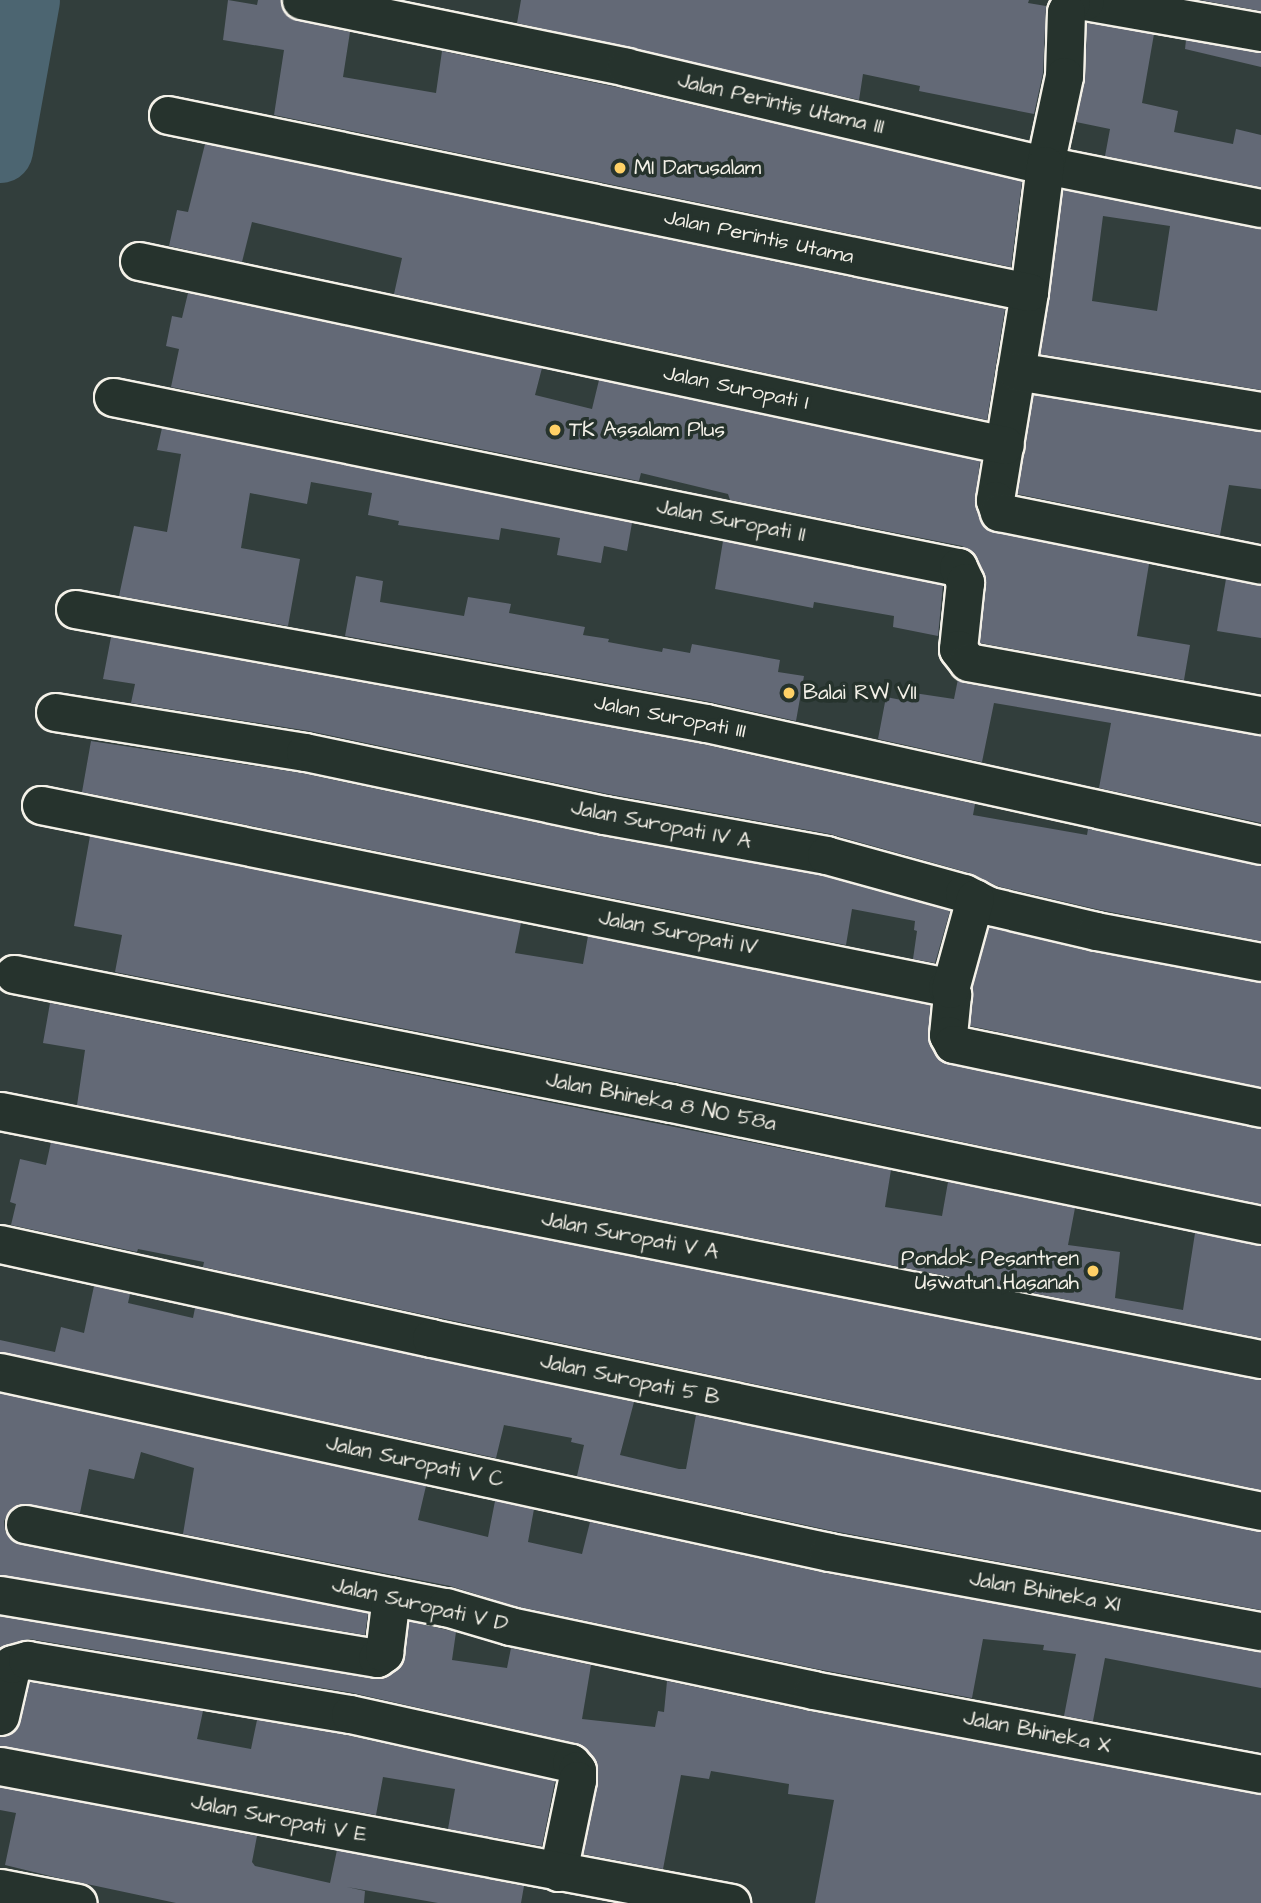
<!DOCTYPE html>
<style>
body{margin:0}
#map{position:relative;width:1261px;height:1903px;overflow:hidden;background:#323e3c;font-family:"Architects Daughter",sans-serif}
div>[style]{position:absolute}
[style*='--x']{left:calc(var(--x)*1px);top:calc(var(--y)*1px);width:calc(var(--w)*1px);rotate:calc(var(--a)*1deg)}
.river>*{height:65px;margin:-32.5px;padding:0 32.5px;transform-origin:32.5px;border-radius:32.5px;background:#4c6571}
.building>*{inset:0;background:#636976}
.roads{filter:drop-shadow(2px 0 #f4f1e8) drop-shadow(-2px 0 #f4f1e8) drop-shadow(0 2px #f4f1e8) drop-shadow(0 -2px #f4f1e8)}
.minor>*{height:37px;margin:-18.5px;padding:0 18.5px;transform-origin:18.5px;border-radius:18.5px;background:#26332d}
.dots>*{width:19px;height:19px;translate:-50% -50%;box-sizing:border-box;border:4px solid #26332d;border-radius:50%}
span{translate:-50% -50%;white-space:nowrap;text-align:center;line-height:1.15;-webkit-text-stroke:7px #26332d;paint-order:stroke}
.street-label{font-size:21px;color:#f4f1e8}
.poi-label{font-size:21px;color:#f4f1e8}
.left{translate:0 -50%;text-align:left}
.right{translate:-100% -50%;text-align:right}
</style>
<div id="map">
<div class="river">
<div style="--x:0;--y:150;--w:152;--a:-79.8"></div>
</div>
<div class="building">
<div style="clip-path:polygon(228px 0,257px 5px,258px 0,281px 0,287px 15px,296px 20px,350px 32px,343px 77px,436px 93px,442px 51px,621px 88px,1022px 181px,1011px 267px,274px 115px,284px 50px,223px 40px)"></div>
<div style="clip-path:polygon(521px 0,1029px 0,1028px 3px,1046px 6px,1043px 73px,1034px 114px,919px 91px,920px 86px,863px 74px,859px 100px,517px 23px)"></div>
<div style="clip-path:polygon(1200px 0,1261px 0,1261px 11px)"></div>
<div style="clip-path:polygon(1087px 23px,1154px 34px,1142px 103px,1178px 111px,1174px 132px,1233px 144px,1236px 129px,1261px 135px,1261px 187px,1105px 156px,1110px 129px,1076px 122px,1085px 77px)"></div>
<div style="clip-path:polygon(1186px 40px,1261px 52px,1261px 67px,1185px 49px)"></div>
<div style="clip-path:polygon(205px 144px,1005px 309px,987px 420px,394px 294px,402px 258px,252px 222px,242px 262px,169px 246px,177px 210px,188px 212px)"></div>
<div style="clip-path:polygon(evenodd,1063px 190px,1261px 228px,1261px 390px,1040px 354px,1063px 190px,1103px 216px,1170px 226px,1157px 311px,1092px 301px,1103px 216px)"></div>
<div style="clip-path:polygon(188px 293px,542px 368px,535px 395px,592px 409px,599px 380px,980px 461px,975px 506px,986px 528px,1149px 564px,1137px 636px,1190px 645px,1184px 680px,980px 643px,984px 574px,971px 551px,962px 546px,730px 500px,728px 494px,641px 473px,639px 481px,171px 387px,179px 349px,166px 346px,172px 316px,182px 318px)"></div>
<div style="clip-path:polygon(1033px 395px,1261px 431px,1261px 489px,1229px 485px,1220px 535px,1017px 494px)"></div>
<div style="clip-path:polygon(162px 428px,632px 523px,627px 551px,604px 546px,601px 563px,557px 555px,560px 538px,501px 528px,499px 540px,398px 525px,399px 521px,368px 515px,372px 493px,311px 482px,307px 504px,250px 493px,241px 548px,300px 559px,288px 626px,119px 596px,134px 526px,167px 532px,181px 454px,157px 450px)"></div>
<div style="clip-path:polygon(723px 541px,943px 585px,938px 636px,893px 627px,894px 616px,814px 602px,813px 608px,715px 589px)"></div>
<div style="clip-path:polygon(356px 576px,383px 581px,380px 602px,464px 616px,468px 597px,511px 604px,509px 613px,585px 627px,583px 635px,609px 639px,608px 642px,662px 652px,663px 648px,690px 653px,692px 644px,780px 660px,778px 672px,804px 676px,796px 721px,710px 702px,345px 636px)"></div>
<div style="clip-path:polygon(1226px 579px,1261px 585px,1261px 638px,1217px 631px)"></div>
<div style="clip-path:polygon(111px 637px,702px 744px,975px 804px,973px 815px,1087px 835px,1088px 829px,1261px 865px,1261px 941px,1100px 910px,997px 886px,970px 873px,830px 834px,608px 794px,309px 731px,131px 703px,135px 684px,103px 679px)"></div>
<div style="clip-path:polygon(958px 679px,964px 683px,1261px 735px,1261px 823px,1099px 788px,1111px 723px,994px 703px,982px 762px,878px 739px,886px 697px,912px 702px,914px 693px,954px 699px)"></div>
<div style="clip-path:polygon(91px 741px,301px 773px,600px 836px,821px 875px,950px 911px,935px 963px,913px 959px,917px 931px,914px 930px,915px 921px,852px 909px,846px 945px,82px 792px)"></div>
<div style="clip-path:polygon(90px 836px,521px 923px,515px 953px,583px 964px,588px 936px,930px 1005px,929px 1044px,940px 1061px,948px 1064px,1261px 1128px,1261px 1204px,675px 1082px,115px 972px,122px 935px,74px 926px)"></div>
<div style="clip-path:polygon(989px 927px,1092px 952px,1261px 982px,1261px 1087px,970px 1026px,971px 990px)"></div>
<div style="clip-path:polygon(50px 1003px,891px 1170px,885px 1207px,942px 1216px,948px 1182px,1075px 1208px,1068px 1245px,1120px 1252px,1115px 1298px,1183px 1310px,1195px 1233px,1261px 1245px,1261px 1338px,77px 1105px,85px 1050px,43px 1043px)"></div>
<div style="clip-path:polygon(51px 1142px,1261px 1379px,1261px 1490px,435px 1317px,203px 1267px,204px 1262px,138px 1249px,137px 1252px,11px 1225px,16px 1204px,10px 1202px,20px 1159px,46px 1165px)"></div>
<div style="clip-path:polygon(94px 1286px,130px 1294px,128px 1303px,193px 1318px,195px 1308px,634px 1402px,620px 1455px,679px 1469px,686px 1469px,696px 1415px,1261px 1531px,1261px 1610px,833px 1531px,577px 1476px,584px 1445px,571px 1442px,572px 1438px,504px 1425px,496px 1458px,0 1352px,0 1340px,55px 1352px,61px 1327px,84px 1333px)"></div>
<div style="clip-path:polygon(0 1393px,426px 1486px,418px 1520px,488px 1537px,495px 1501px,534px 1509px,528px 1542px,582px 1554px,590px 1522px,825px 1573px,1261px 1651px,1261px 1688px,1105px 1658px,1093px 1721px,1064px 1716px,1076px 1654px,1043px 1650px,1044px 1645px,983px 1639px,972px 1698px,817px 1669px,515px 1606px,450px 1586px,183px 1534px,194px 1468px,141px 1452px,134px 1479px,89px 1469px,80px 1513px,19px 1504px,9px 1511px,4px 1521px,5px 1531px,12px 1540px,21px 1545px,368px 1613px,365px 1635px,0 1575px)"></div>
<div style="clip-path:polygon(0 1616px,374px 1679px,389px 1675px,402px 1664px,409px 1621px,456px 1632px,452px 1660px,507px 1668px,511px 1648px,591px 1665px,582px 1719px,655px 1727px,658px 1711px,664px 1712px,667px 1681px,809px 1711px,1261px 1794px,1261px 1903px,815px 1903px,834px 1800px,788px 1794px,789px 1784px,711px 1771px,709px 1779px,681px 1775px,663px 1869px,583px 1854px,598px 1770px,593px 1756px,576px 1743px,353px 1693px,30px 1639px,0 1647px)"></div>
<div style="clip-path:polygon(29px 1682px,203px 1711px,197px 1739px,251px 1749px,257px 1720px,346px 1735px,555px 1781px,542px 1846px,448px 1829px,455px 1789px,383px 1777px,376px 1815px,0 1746px,0 1736px,15px 1731px,20px 1721px)"></div>
<div style="clip-path:polygon(0 1787px,257px 1836px,252px 1862px,255px 1866px,330px 1883px,337px 1850px,524px 1886px,521px 1903px,438px 1903px,347px 1887px,365px 1891px,364px 1903px,176px 1903px,54px 1877px,5px 1865px,16px 1813px,0 1810px)"></div>
</div>
<div class="roads">
<div class="minor">
<div style="--x:301;--y:0;--w:332;--a:11.6"></div>
<div style="--x:626;--y:67;--w:430;--a:13.2"></div>
<div style="--x:1045;--y:165;--w:220;--a:11.3"></div>
<div style="--x:1261;--y:32;--w:179;--a:-170"></div>
<div style="--x:1085;--y:1;--w:14;--a:176"></div>
<div style="--x:1071;--y:2;--w:11;--a:117"></div>
<div style="--x:1066;--y:12;--w:64;--a:91.8"></div>
<div style="--x:1064;--y:76;--w:91;--a:102.1"></div>
<div style="--x:1045;--y:165;--w:128;--a:97.2"></div>
<div style="--x:1029;--y:292;--w:211;--a:99.3"></div>
<div style="--x:995;--y:500;--w:13;--a:72"></div>
<div style="--x:999;--y:512;--w:267;--a:11.4"></div>
<div style="--x:168;--y:115;--w:879;--a:11.62"></div>
<div style="--x:139;--y:261;--w:885;--a:12"></div>
<div style="--x:1016;--y:371;--w:248;--a:9.3"></div>
<div style="--x:113;--y:397;--w:862;--a:11.38"></div>
<div style="--x:958;--y:567;--w:17;--a:65"></div>
<div style="--x:965;--y:582;--w:67;--a:96"></div>
<div style="--x:958;--y:649;--w:16;--a:52"></div>
<div style="--x:968;--y:662;--w:298;--a:10.3"></div>
<div style="--x:75;--y:609;--w:641;--a:10.24"></div>
<div style="--x:706;--y:723;--w:568;--a:12.4"></div>
<div style="--x:55;--y:712;--w:253;--a:9.1"></div>
<div style="--x:305;--y:752;--w:306;--a:11.9"></div>
<div style="--x:604;--y:815;--w:226;--a:10.2"></div>
<div style="--x:826;--y:855;--w:143;--a:15.4"></div>
<div style="--x:964;--y:893;--w:29;--a:27"></div>
<div style="--x:990;--y:906;--w:109;--a:13.3"></div>
<div style="--x:1096;--y:931;--w:168;--a:10.6"></div>
<div style="--x:41;--y:805;--w:924;--a:11.36"></div>
<div style="--x:947;--y:987;--w:9;--a:54"></div>
<div style="--x:952;--y:994;--w:41;--a:95.6"></div>
<div style="--x:948;--y:1035;--w:10;--a:61"></div>
<div style="--x:953;--y:1044;--w:315;--a:11.7"></div>
<div style="--x:14;--y:974;--w:670;--a:11.11"></div>
<div style="--x:671;--y:1103;--w:602;--a:11.68"></div>
<div style="--x:950;--y:989;--w:94;--a:-74.6"></div>
<div style="--x:0;--y:1111;--w:1285;--a:11.13"></div>
<div style="--x:0;--y:1244;--w:441;--a:12.3"></div>
<div style="--x:431;--y:1338;--w:848;--a:11.77"></div>
<div style="--x:0;--y:1372;--w:848;--a:12.25"></div>
<div style="--x:829;--y:1552;--w:439;--a:10.4"></div>
<div style="--x:25;--y:1524;--w:429;--a:11.2"></div>
<div style="--x:446;--y:1607;--w:67;--a:16.5"></div>
<div style="--x:510;--y:1626;--w:310;--a:11.9"></div>
<div style="--x:813;--y:1690;--w:456;--a:10.6"></div>
<div style="--x:0;--y:1595;--w:382;--a:9.5"></div>
<div style="--x:377;--y:1658;--w:9;--a:-36"></div>
<div style="--x:384;--y:1653;--w:57;--a:-83"></div>
<div style="--x:0;--y:1716;--w:53;--a:-77"></div>
<div style="--x:12;--y:1664;--w:16;--a:-15"></div>
<div style="--x:27;--y:1660;--w:327;--a:9.5"></div>
<div style="--x:350;--y:1714;--w:226;--a:12.5"></div>
<div style="--x:571;--y:1763;--w:9;--a:49"></div>
<div style="--x:577;--y:1770;--w:10;--a:90"></div>
<div style="--x:577;--y:1780;--w:94;--a:101.7"></div>
<div style="--x:0;--y:1766;--w:744;--a:10.61"></div>
<div style="--x:0;--y:1888;--w:79;--a:10.9"></div>
</div>
</div>
<div class="dots">
<div style="left:620px;top:168px;background:#ffd166"></div>
<div style="left:555px;top:430px;background:#ffd166"></div>
<div style="left:789px;top:693px;background:#ffd166"></div>
<div style="left:1093px;top:1271px;background:#ffd166"></div>
</div>
<div class="street-label">
<span style="left:781px;top:104px;rotate:13deg">Jalan Perintis Utama III</span>
<span style="left:759px;top:237px;rotate:12deg">Jalan Perintis Utama</span>
<span style="left:736px;top:388px;rotate:12deg">Jalan Suropati I</span>
<span style="left:731px;top:521px;rotate:11deg">Jalan Suropati II</span>
<span style="left:670px;top:717px;rotate:11deg">Jalan Suropati III</span>
<span style="left:661px;top:825px;rotate:11deg">Jalan Suropati IV A</span>
<span style="left:678px;top:933px;rotate:11deg">Jalan Suropati IV</span>
<span style="left:661px;top:1102px;rotate:11deg">Jalan Bhineka 8 NO 58a</span>
<span style="left:630px;top:1236px;rotate:11deg">Jalan Suropati V A</span>
<span style="left:630px;top:1380px;rotate:12deg">Jalan Suropati 5 B</span>
<span style="left:415px;top:1462px;rotate:12deg">Jalan Suropati V C</span>
<span style="left:1045px;top:1592px;rotate:10deg">Jalan Bhineka XI</span>
<span style="left:420px;top:1605px;rotate:13deg">Jalan Suropati V D</span>
<span style="left:1037px;top:1732px;rotate:11deg">Jalan Bhineka X</span>
<span style="left:279px;top:1819px;rotate:11deg">Jalan Suropati V E</span>
</div>
<div class="poi-label">
<span class="left" style="left:634px;top:168px">MI Darusalam</span>
<span class="left" style="left:569px;top:430px">TK Assalam Plus</span>
<span class="left" style="left:803px;top:693px">Balai RW VII</span>
<span class="right" style="left:1079px;top:1271px">Pondok Pesantren<br>Uswatun Hasanah</span>
</div>
</div>
